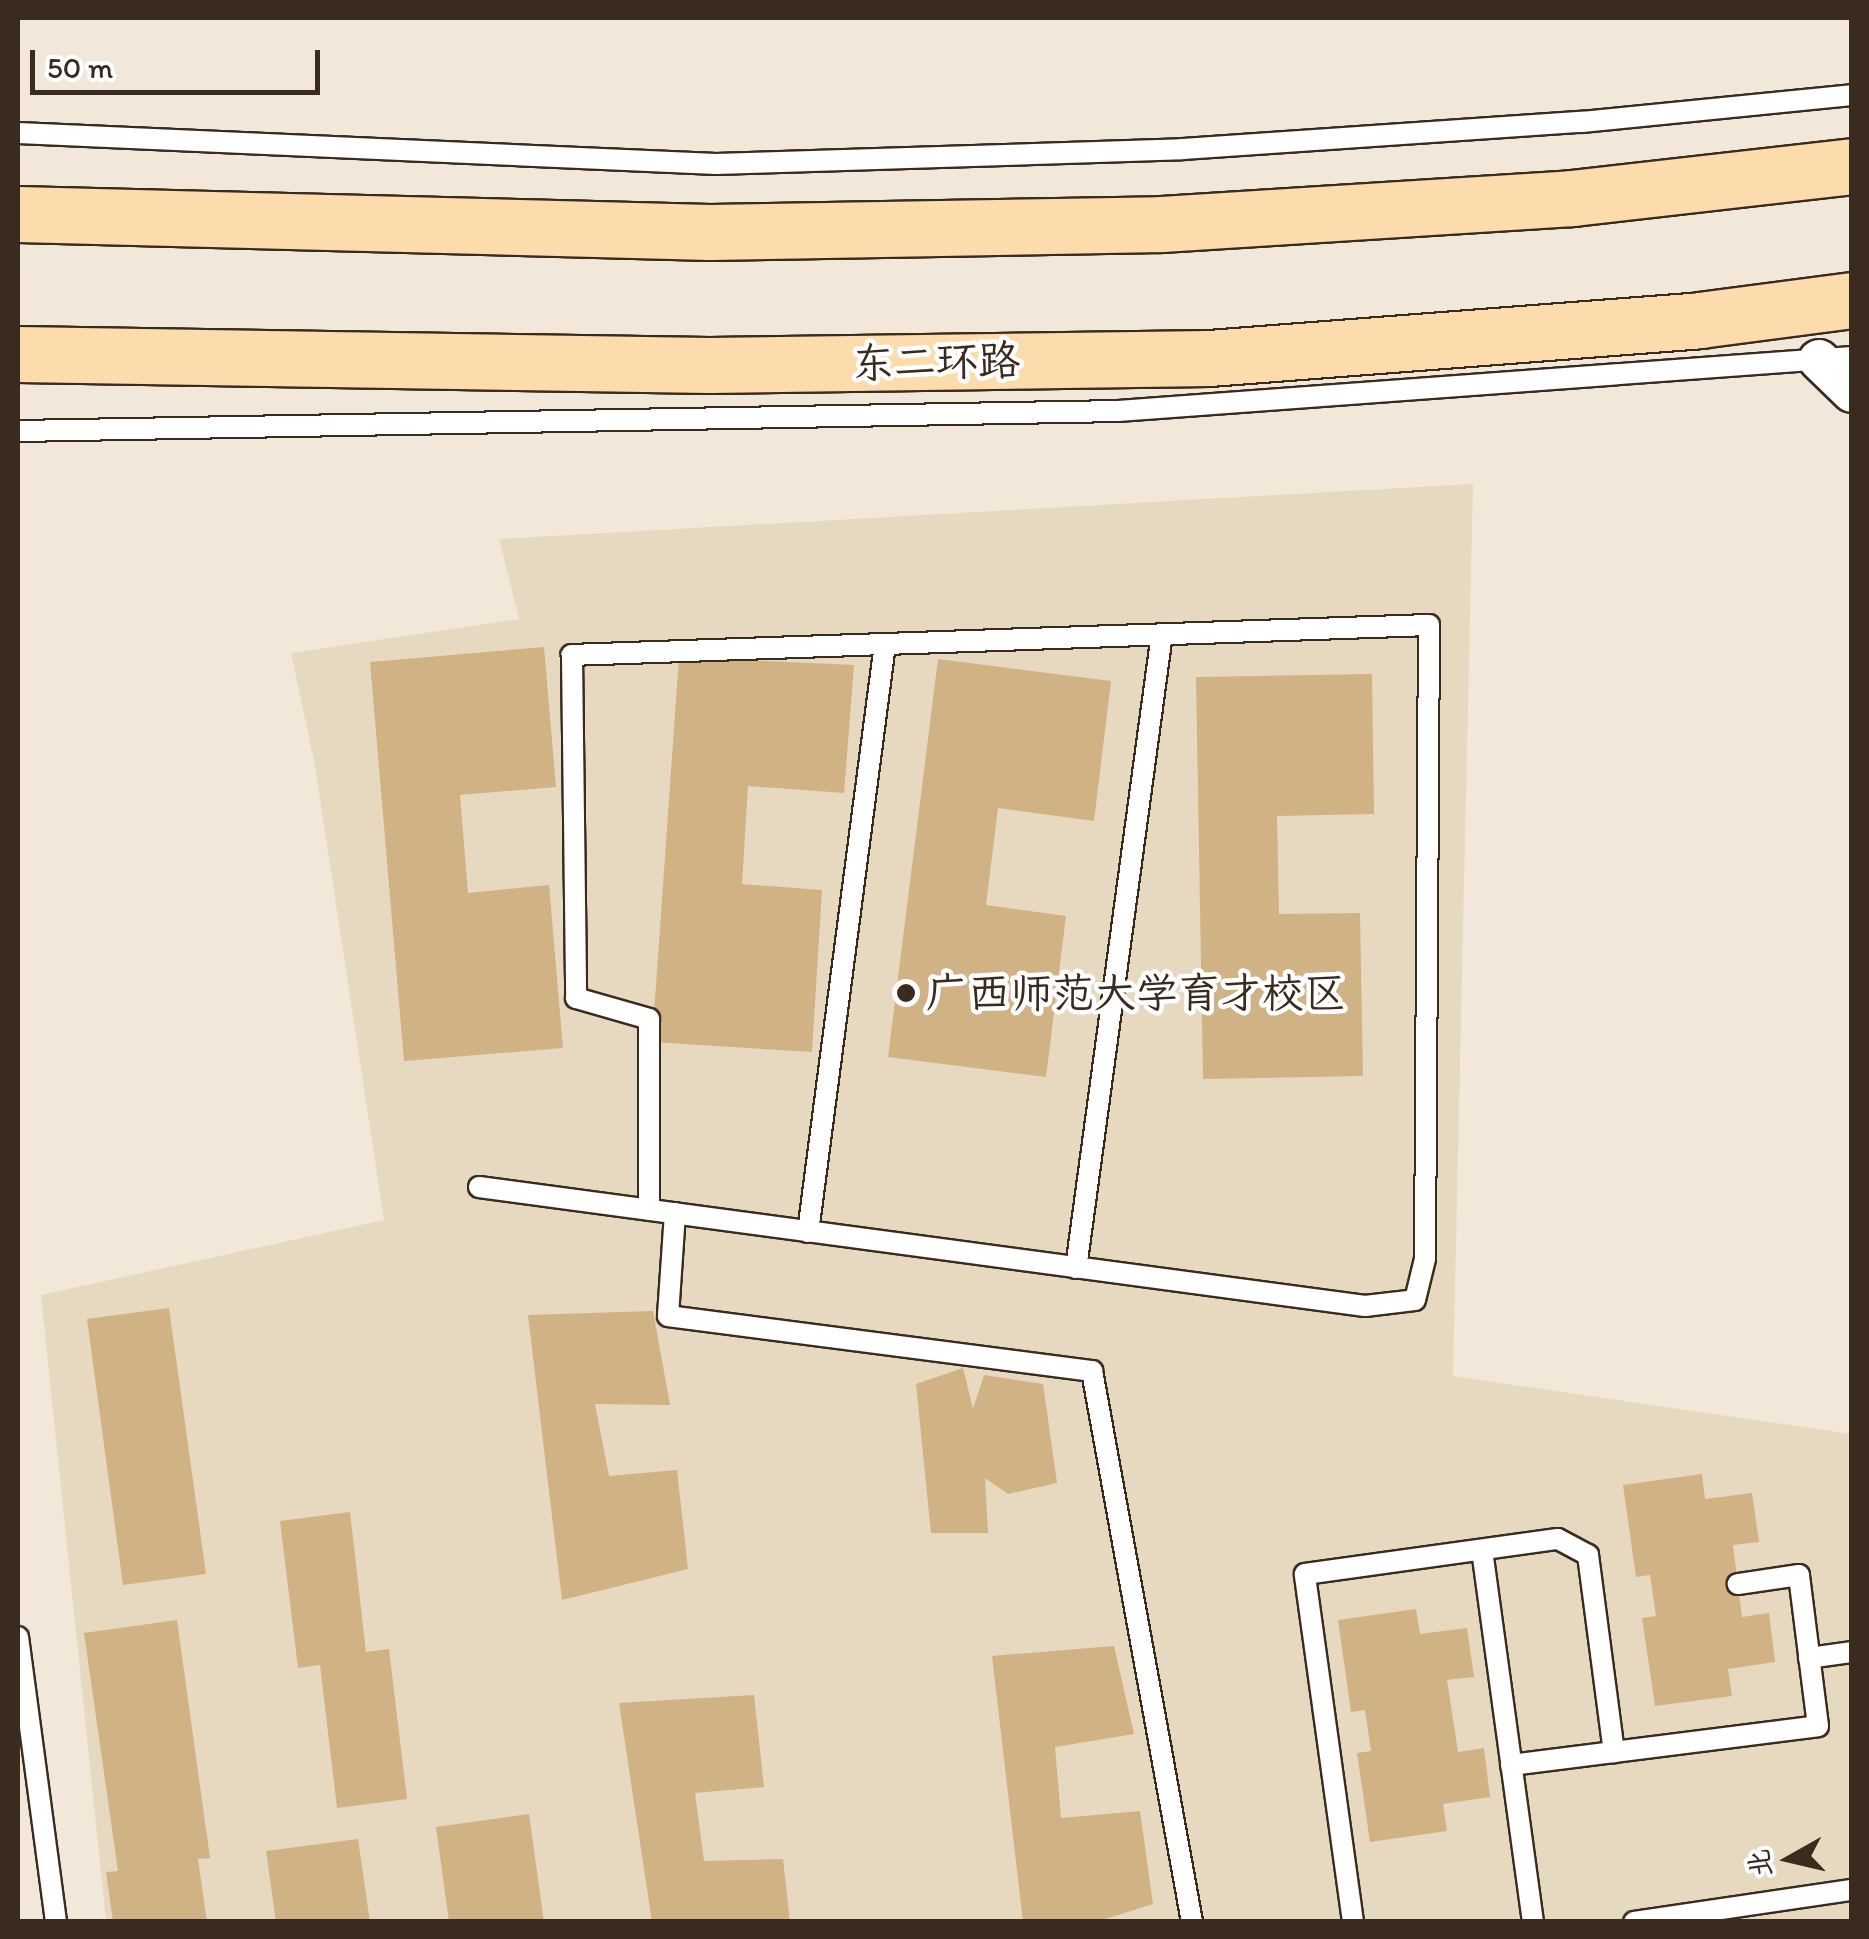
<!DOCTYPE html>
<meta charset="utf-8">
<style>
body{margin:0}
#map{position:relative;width:1869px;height:1939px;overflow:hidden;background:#f1e8da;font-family:Itim,"LXGW WenKai TC",sans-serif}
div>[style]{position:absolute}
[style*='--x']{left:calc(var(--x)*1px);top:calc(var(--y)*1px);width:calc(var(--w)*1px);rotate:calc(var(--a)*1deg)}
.built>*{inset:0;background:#e7d8c0}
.building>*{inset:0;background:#d1b285}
.roads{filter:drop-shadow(2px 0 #3b2a1e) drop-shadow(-2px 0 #3b2a1e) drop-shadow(0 2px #3b2a1e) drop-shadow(0 -2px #3b2a1e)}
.service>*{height:20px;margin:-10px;padding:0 10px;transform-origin:10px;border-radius:10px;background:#fff}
.minor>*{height:40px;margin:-20px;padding:0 20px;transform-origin:20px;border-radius:20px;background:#fff}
.primary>*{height:55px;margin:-27.5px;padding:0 27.5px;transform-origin:27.5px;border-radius:27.5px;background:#fcdcac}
.dots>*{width:28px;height:28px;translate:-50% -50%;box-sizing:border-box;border:5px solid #fff;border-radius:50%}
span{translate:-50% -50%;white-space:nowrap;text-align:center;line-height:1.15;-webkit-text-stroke:9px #fff;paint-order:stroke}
.street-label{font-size:42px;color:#3b2a1e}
.poi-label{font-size:42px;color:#3b2a1e}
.left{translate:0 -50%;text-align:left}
.frame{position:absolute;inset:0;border:20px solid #3b2a1e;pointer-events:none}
.north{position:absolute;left:1739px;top:1809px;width:100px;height:100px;-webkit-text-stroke:8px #fff;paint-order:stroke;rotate:262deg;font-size:28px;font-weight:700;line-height:40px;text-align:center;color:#3b2a1e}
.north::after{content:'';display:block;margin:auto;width:35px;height:45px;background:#3b2a1e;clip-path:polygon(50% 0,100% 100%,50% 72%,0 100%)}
.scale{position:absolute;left:30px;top:50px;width:290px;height:45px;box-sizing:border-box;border:5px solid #3b2a1e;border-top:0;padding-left:12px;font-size:30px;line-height:35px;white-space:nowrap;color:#3b2a1e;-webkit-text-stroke:8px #fff;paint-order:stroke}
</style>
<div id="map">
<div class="built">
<div style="clip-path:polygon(1473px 484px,1453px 1376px,1851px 1434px,1851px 1921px,106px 1921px,41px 1295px,384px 1220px,315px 766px,291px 653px,519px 619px,499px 539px)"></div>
</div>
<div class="building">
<div style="clip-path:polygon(544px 647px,556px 787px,460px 795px,468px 893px,549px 885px,563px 1048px,404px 1061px,370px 662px)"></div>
<div style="clip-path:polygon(679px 657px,854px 665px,844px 793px,748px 786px,742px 884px,822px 890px,812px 1052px,652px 1042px)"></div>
<div style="clip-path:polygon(938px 659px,1111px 681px,1094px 821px,998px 808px,986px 905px,1066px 916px,1046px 1077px,888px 1057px)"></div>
<div style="clip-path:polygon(1372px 674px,1374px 814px,1277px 816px,1279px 914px,1360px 913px,1363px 1076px,1203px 1079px,1196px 677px)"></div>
<div style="clip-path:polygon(169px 1308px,206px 1574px,123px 1585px,87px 1319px)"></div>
<div style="clip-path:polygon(653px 1311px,670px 1405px,595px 1404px,609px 1476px,677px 1470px,688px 1569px,562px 1600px,528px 1315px)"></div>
<div style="clip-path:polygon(963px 1368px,973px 1409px,984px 1375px,1043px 1384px,1057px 1483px,1008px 1494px,985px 1478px,988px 1533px,931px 1533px,916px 1384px)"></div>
<div style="clip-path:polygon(1702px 1474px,1705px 1499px,1752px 1493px,1759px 1542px,1733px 1545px,1738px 1584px,1742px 1617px,1769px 1613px,1775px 1662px,1728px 1669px,1732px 1696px,1655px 1706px,1642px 1618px,1656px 1616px,1650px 1575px,1636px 1577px,1623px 1485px)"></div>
<div style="clip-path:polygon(350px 1512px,366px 1652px,389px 1649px,407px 1799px,337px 1808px,320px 1665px,298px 1668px,280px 1521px)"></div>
<div style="clip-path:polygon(1416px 1609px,1420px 1634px,1467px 1628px,1474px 1677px,1447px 1680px,1458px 1752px,1484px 1748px,1490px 1797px,1443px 1804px,1447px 1831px,1370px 1842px,1357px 1753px,1371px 1751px,1365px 1710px,1351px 1712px,1338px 1620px)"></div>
<div style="clip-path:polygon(177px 1620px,210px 1858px,198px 1859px,207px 1922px,113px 1922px,106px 1872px,118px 1871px,84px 1633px)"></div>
<div style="clip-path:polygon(1114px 1646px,1134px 1734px,1055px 1747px,1061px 1818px,1140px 1811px,1153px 1904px,1096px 1922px,1023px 1922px,992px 1656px)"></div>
<div style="clip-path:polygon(754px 1695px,764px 1787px,695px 1793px,704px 1861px,783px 1859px,790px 1922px,652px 1922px,619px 1703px)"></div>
<div style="clip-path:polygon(529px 1814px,544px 1922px,449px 1922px,436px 1827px)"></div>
<div style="clip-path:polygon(358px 1839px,370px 1922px,276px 1922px,266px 1851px)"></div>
</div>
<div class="roads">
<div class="service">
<div style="--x:18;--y:133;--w:699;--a:2.54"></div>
<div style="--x:716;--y:164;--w:466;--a:-1.8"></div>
<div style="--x:1182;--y:149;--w:401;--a:-3.9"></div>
<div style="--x:1582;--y:122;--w:271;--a:-5.7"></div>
<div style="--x:18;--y:431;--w:1100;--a:-1.04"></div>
<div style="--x:1118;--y:411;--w:736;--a:-4.21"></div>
<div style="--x:479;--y:1187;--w:894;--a:7.65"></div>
<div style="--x:1365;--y:1306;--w:50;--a:-6.8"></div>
<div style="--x:1415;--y:1300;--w:42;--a:-76.3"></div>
<div style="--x:1425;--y:1259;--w:634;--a:-89.64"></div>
<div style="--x:1429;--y:625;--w:858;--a:178"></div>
<div style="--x:572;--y:655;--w:343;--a:89.3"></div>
<div style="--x:576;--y:998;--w:76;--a:16"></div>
<div style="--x:649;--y:1019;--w:191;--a:90"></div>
<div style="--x:675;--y:1213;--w:103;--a:93.9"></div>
<div style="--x:668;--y:1316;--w:428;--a:7.4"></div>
<div style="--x:1092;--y:1371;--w:560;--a:79.71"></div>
<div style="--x:808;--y:1232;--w:593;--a:-82.54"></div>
<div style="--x:1076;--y:1268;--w:640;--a:-82.28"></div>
<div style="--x:1482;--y:1550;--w:375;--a:82.2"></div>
<div style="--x:18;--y:1637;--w:288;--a:82.4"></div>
<div style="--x:1809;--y:1658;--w:43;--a:-7.9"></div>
<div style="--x:1511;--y:1765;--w:309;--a:-7.2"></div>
<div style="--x:1818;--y:1726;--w:152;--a:-97.2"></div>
<div style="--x:1799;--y:1575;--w:62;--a:171.6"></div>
<div style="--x:1353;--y:1922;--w:351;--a:-97.9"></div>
<div style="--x:1305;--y:1574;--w:255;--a:-7.9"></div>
<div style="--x:1558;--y:1539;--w:34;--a:28"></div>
<div style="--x:1588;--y:1555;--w:199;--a:82.5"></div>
<div style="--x:1634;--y:1922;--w:220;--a:-8.4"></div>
</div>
<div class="minor">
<div style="--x:1819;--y:360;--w:46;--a:44.1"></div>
</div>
<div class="primary">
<div style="--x:18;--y:214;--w:692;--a:1.49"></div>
<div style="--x:710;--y:232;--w:451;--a:-1"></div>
<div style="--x:1161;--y:224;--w:412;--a:-3.6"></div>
<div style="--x:1572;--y:198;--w:282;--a:-6.5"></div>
<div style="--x:18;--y:354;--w:691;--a:0.91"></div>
<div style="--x:709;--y:365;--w:500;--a:-0.8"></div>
<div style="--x:1209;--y:358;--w:492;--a:-4.4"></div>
<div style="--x:1700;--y:320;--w:153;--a:-7.5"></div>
</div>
</div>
<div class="dots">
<div style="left:906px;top:993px;background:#3b2a1e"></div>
</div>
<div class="street-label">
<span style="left:936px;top:362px;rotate:-1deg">东二环路</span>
</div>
<div class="poi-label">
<span class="left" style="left:926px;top:993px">广西师范大学育才校区</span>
</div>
<div class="frame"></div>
<div class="north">北</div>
<div class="scale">50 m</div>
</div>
